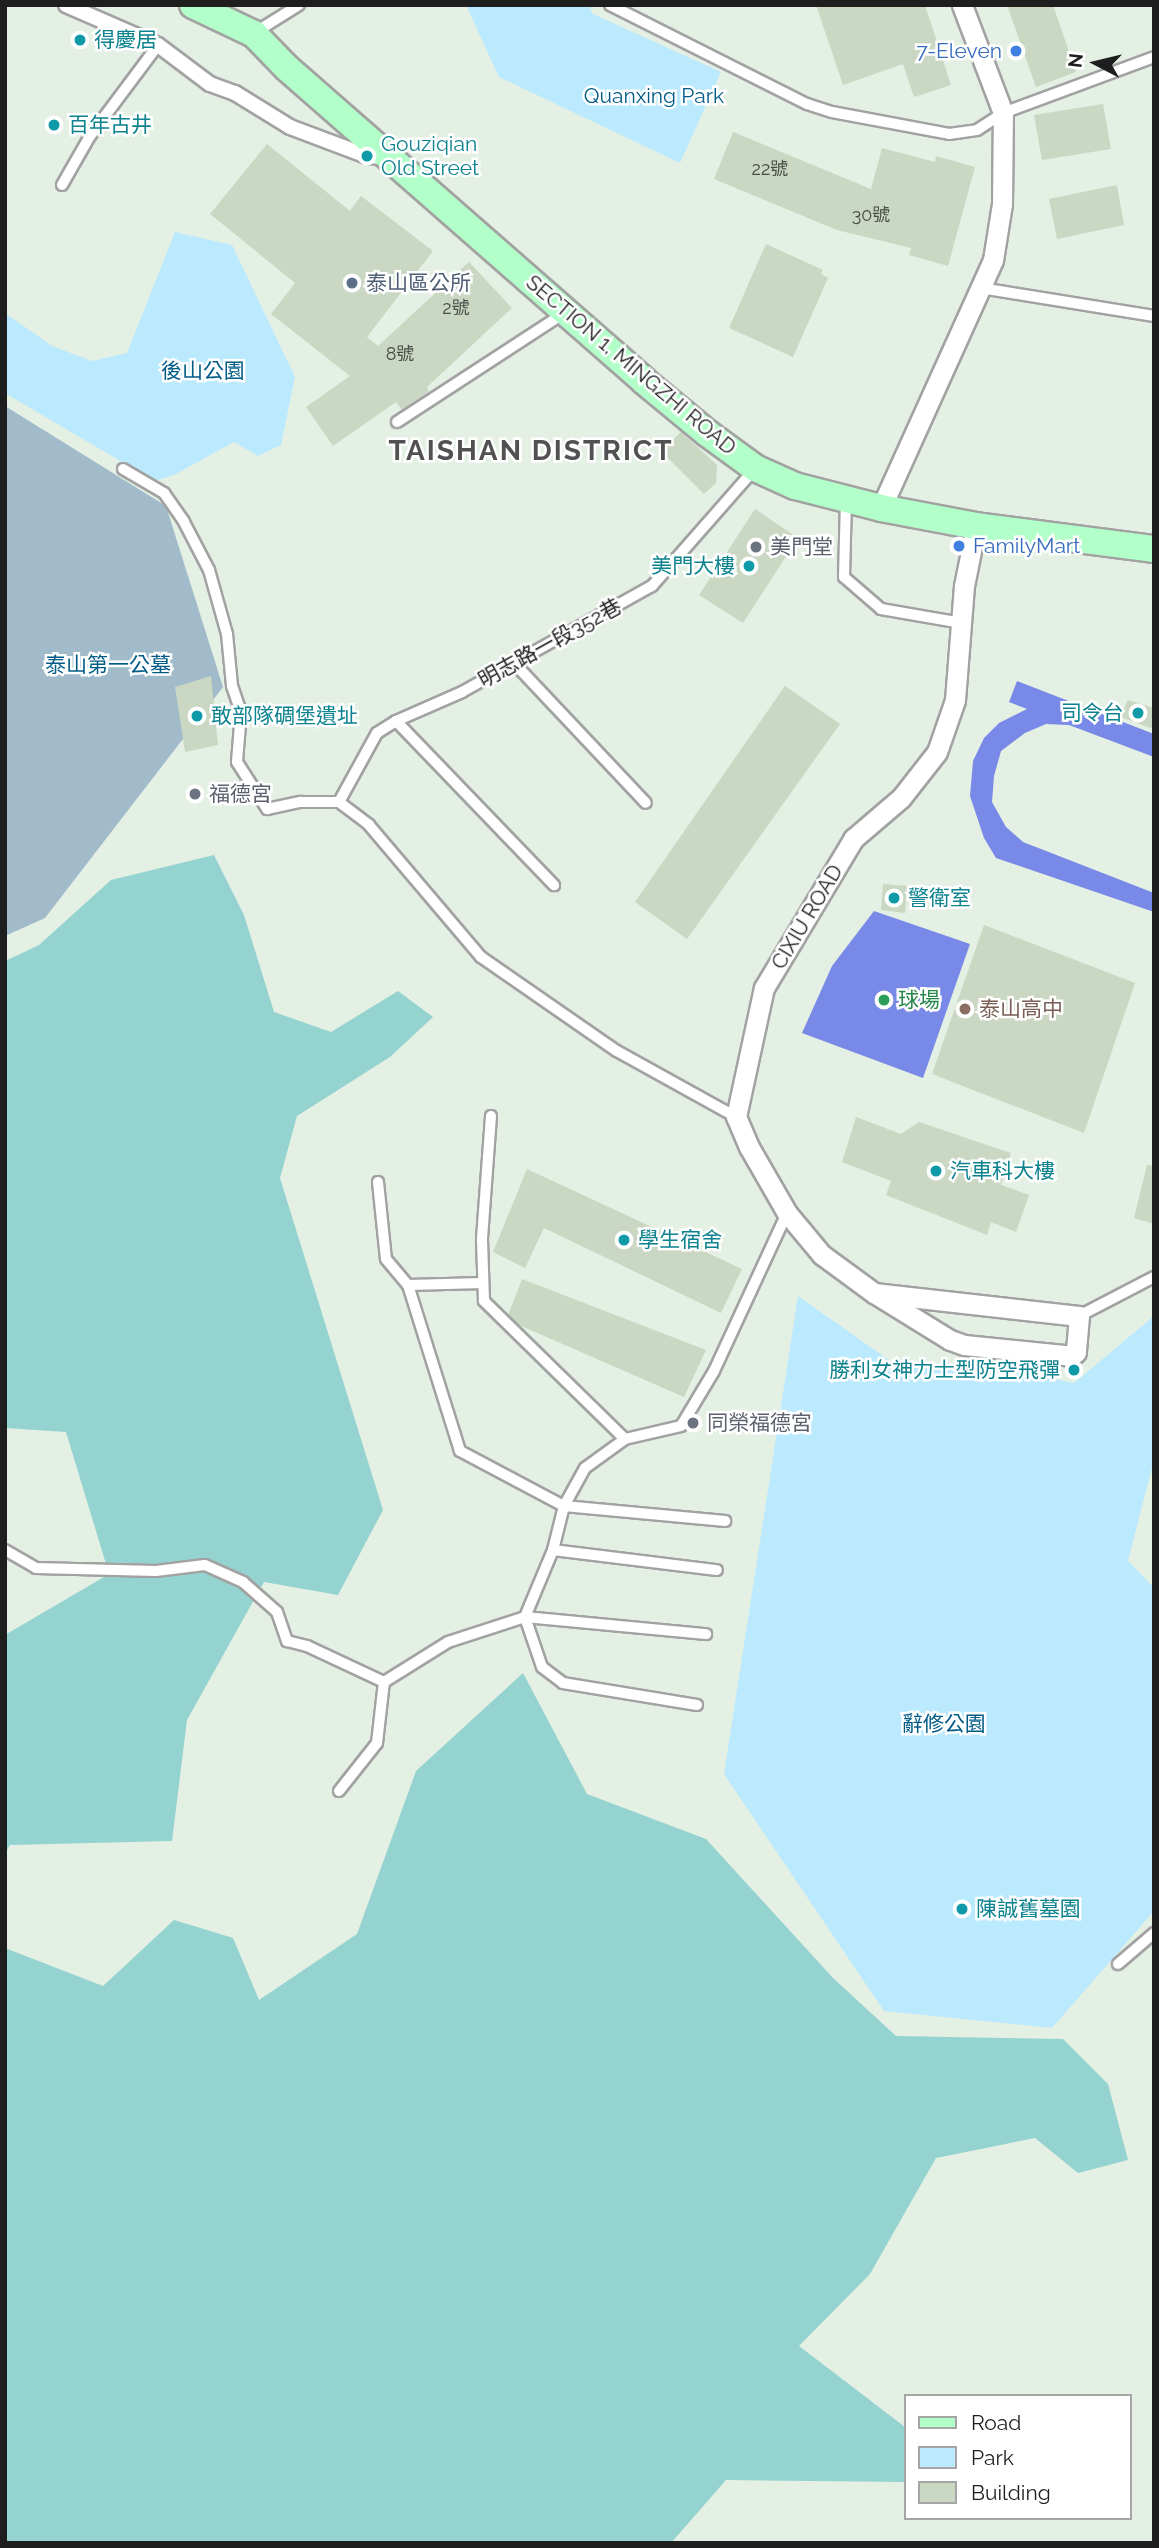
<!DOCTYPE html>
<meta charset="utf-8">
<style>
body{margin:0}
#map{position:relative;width:1159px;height:2548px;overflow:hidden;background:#e4f0e3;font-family:Raleway,"Noto Sans TC",sans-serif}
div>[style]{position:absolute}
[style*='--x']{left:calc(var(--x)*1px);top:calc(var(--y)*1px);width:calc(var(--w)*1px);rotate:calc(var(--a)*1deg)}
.forest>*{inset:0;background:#94d3d0}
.cemetery>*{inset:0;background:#a2bbcb}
.park>*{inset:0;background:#bbe9fe}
.pitch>*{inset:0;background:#7989e7}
.building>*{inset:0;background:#c9d7c3}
.roads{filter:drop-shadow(2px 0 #a2a2a2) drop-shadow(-2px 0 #a2a2a2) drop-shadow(0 2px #a2a2a2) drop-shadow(0 -2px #a2a2a2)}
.service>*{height:10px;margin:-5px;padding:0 5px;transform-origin:5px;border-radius:5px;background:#fff}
.pedestrian>*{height:14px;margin:-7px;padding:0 7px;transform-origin:7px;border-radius:7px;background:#fff}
.minor>*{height:19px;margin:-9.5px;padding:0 9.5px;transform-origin:9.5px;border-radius:9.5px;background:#fff}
.secondary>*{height:26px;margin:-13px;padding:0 13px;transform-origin:13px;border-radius:13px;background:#b2ffc9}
.dots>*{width:19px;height:19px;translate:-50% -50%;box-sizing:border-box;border:4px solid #fff;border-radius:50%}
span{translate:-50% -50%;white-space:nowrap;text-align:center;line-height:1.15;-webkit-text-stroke:5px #fff;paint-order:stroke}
.number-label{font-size:18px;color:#494c47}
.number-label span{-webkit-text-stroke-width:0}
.culture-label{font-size:21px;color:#0d838f}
.left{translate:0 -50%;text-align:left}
.right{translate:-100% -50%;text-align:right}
.shop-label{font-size:21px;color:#366cbe}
.park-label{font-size:21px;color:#015b87}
.service-label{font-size:21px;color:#4e5e75}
.street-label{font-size:21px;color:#1e1e1e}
.worship-label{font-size:21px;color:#5b616d}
.leisure-label{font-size:21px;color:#27864d}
.education-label{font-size:21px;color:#785e54}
.district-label{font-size:28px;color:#515151;font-weight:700;letter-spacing:2px}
.frame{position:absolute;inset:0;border:7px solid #1e1e1e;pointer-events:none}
.legend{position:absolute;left:904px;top:2394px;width:228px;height:126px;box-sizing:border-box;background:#fff;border:2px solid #a5a5a5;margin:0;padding:9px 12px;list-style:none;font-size:21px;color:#1e1e1e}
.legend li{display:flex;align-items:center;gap:14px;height:35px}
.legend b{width:35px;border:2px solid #a5a5a5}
.north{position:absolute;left:1061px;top:28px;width:70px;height:70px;-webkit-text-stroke:5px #fff;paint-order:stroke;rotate:277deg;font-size:19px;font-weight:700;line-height:28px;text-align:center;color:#1e1e1e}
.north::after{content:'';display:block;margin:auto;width:24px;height:32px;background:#1e1e1e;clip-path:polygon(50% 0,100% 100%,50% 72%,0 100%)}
</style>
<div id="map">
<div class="forest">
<div style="clip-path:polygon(214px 855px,244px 915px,274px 1012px,331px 1032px,398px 991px,433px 1017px,390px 1057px,297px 1116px,280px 1178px,383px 1510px,338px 1595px,264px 1582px,187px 1720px,172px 1841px,10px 1845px,5px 1853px,5px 1635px,109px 1574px,66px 1432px,5px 1428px,5px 961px,39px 945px,111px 880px)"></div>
<div style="clip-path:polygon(523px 1673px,587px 1794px,706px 1839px,833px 1978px,896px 2036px,1063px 2039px,1108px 2084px,1128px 2160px,1078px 2173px,1035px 2138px,936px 2158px,870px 2274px,799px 2346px,905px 2427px,905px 2482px,726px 2480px,671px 2543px,5px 2543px,5px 1948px,103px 1986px,174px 1920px,233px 1938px,259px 2000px,357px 1934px,416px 1771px)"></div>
</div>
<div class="cemetery">
<div style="clip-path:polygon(5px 406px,166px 506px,223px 687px,45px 918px,5px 936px)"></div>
</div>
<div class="park">
<div style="clip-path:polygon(466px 5px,589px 5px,593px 14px,721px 72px,680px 163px,499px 77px)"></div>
<div style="clip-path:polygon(175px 232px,232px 245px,295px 377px,281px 445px,258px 456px,234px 442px,174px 475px,154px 481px,5px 393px,5px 313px,52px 346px,92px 361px,127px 353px)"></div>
<div style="clip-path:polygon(798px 1296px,896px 1365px,997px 1367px,1074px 1383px,1154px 1316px,1154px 1460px,1128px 1561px,1154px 1588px,1154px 1911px,1052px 2028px,884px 2011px,724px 1774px)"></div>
</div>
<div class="pitch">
<div style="clip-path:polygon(1017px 681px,1154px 734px,1154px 757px,1069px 725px,1046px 724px,1025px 733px,1001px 751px,994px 776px,992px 802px,1006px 827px,1023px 842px,1154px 893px,1154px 912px,996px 858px,984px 838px,970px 796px,973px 761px,984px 738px,999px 723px,1027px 709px,1009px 702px)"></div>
<div style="clip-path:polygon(874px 911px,970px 944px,923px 1078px,802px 1033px,832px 966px)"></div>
</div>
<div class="building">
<div style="clip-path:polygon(816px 5px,925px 5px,951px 85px,914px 97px,903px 64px,843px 85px)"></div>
<div style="clip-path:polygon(1007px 5px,1053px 5px,1076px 72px,1036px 87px)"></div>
<div style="clip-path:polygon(1103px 104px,1111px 149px,1042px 160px,1034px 115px)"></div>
<div style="clip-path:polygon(733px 132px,871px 189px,882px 148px,935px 162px,936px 156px,975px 167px,948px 266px,909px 255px,911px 248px,837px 230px,714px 179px)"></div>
<div style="clip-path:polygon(267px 144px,350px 211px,361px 196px,433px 251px,367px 337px,378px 346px,469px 262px,512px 308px,427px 387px,429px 391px,402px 410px,396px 402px,333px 446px,306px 407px,350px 376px,271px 314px,295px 283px,210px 214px)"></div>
<div style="clip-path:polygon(1117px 185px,1124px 225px,1057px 239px,1049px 199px)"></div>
<div style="clip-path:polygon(766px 244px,823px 270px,821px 274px,828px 278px,793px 357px,729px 328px)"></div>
<div style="clip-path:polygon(681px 432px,717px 465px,716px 483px,704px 494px,661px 451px)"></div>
<div style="clip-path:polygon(755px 509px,798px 538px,743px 623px,699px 595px)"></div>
<div style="clip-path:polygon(211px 676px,218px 745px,185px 752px,175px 687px)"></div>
<div style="clip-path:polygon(785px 686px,840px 724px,687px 939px,635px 902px)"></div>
<div style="clip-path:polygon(1128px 700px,1154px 708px,1154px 729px,1120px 717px)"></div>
<div style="clip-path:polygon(883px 884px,907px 886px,905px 913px,881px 910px)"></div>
<div style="clip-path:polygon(984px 925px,1135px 983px,1084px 1133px,932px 1074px)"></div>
<div style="clip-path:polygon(856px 1117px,901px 1134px,919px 1122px,1011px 1153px,1001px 1185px,1029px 1195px,1016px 1232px,991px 1222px,987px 1235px,886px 1195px,891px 1181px,842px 1162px)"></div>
<div style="clip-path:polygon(1147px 1165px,1154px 1166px,1154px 1224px,1134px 1218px)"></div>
<div style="clip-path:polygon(527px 1169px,742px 1269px,721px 1313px,544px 1228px,525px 1268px,493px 1252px)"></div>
<div style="clip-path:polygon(522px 1279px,706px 1350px,684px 1397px,519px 1325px,508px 1315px)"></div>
</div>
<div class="roads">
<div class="service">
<div style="--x:610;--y:5;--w:220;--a:26.7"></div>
<div style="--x:807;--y:104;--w:26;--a:18"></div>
<div style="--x:832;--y:112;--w:119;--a:10.6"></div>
<div style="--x:949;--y:134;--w:28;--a:-8"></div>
<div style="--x:977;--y:130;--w:31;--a:-33"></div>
<div style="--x:1003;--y:113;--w:161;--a:-20.3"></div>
<div style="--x:254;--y:33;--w:53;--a:-31.9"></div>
<div style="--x:62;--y:185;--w:56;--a:-60.3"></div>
<div style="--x:90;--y:136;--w:114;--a:-53.2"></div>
<div style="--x:981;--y:288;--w:175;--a:9.2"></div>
<div style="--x:397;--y:422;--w:199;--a:-33.1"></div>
<div style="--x:123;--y:469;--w:48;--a:30.3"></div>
<div style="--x:164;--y:493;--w:35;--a:55"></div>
<div style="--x:184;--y:522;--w:54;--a:62.5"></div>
<div style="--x:209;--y:570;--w:66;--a:74.3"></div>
<div style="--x:227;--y:634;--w:52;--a:84.5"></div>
<div style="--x:232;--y:686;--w:28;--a:71"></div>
<div style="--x:241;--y:712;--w:50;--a:94.6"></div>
<div style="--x:237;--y:762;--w:56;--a:57.4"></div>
<div style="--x:267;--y:809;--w:35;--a:-12"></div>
<div style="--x:301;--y:802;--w:38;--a:0"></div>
<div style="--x:339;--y:802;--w:38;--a:37"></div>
<div style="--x:369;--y:825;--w:173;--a:49.7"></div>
<div style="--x:481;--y:957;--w:165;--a:34.7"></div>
<div style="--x:617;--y:1051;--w:136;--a:29"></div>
<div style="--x:846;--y:500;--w:77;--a:91.5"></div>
<div style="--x:844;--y:577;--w:49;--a:40.9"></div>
<div style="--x:881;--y:609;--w:82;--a:9.8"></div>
<div style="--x:514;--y:663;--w:192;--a:46.7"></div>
<div style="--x:396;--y:721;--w:228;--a:46.1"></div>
<div style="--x:339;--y:802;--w:79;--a:-61.2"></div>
<div style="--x:377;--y:733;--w:22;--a:-32"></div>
<div style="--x:396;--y:721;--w:72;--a:-23.7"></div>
<div style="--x:462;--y:692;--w:218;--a:-29.2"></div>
<div style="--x:652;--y:586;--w:154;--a:-48.7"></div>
<div style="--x:491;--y:1116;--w:124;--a:94.2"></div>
<div style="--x:482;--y:1240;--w:61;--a:88.1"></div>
<div style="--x:484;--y:1301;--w:197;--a:44.4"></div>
<div style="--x:378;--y:1182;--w:77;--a:84.1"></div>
<div style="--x:386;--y:1259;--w:34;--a:50"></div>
<div style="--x:408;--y:1285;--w:75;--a:-1.5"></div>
<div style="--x:408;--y:1285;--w:174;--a:72.6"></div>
<div style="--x:460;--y:1451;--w:118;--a:27.9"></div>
<div style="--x:564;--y:1506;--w:162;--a:5.3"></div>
<div style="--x:1079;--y:1316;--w:85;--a:-27.5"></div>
<div style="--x:5;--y:1550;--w:36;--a:30"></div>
<div style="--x:36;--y:1568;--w:120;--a:1.4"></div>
<div style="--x:156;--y:1571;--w:49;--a:-7"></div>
<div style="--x:205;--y:1565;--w:42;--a:24.1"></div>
<div style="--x:243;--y:1582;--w:45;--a:41.4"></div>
<div style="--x:277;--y:1612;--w:31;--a:71"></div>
<div style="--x:287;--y:1641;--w:21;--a:14"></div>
<div style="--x:307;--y:1646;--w:85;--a:25.1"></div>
<div style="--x:553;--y:1550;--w:165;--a:7"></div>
<div style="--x:697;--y:1705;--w:136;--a:-170.7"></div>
<div style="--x:563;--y:1683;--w:26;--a:-143"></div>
<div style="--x:542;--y:1667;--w:53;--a:-108.8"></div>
<div style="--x:525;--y:1617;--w:182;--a:5.4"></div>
<div style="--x:339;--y:1791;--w:61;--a:-51.6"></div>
<div style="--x:377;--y:1743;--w:61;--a:-83.5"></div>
<div style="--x:384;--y:1682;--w:75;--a:-32"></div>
<div style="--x:448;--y:1642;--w:81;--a:-18"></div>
<div style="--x:525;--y:1617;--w:73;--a:-67.3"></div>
<div style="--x:553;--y:1550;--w:45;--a:-76"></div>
<div style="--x:564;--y:1506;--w:43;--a:-61.1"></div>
<div style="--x:585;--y:1468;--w:49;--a:-35.9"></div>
<div style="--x:625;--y:1439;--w:57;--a:-13.1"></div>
<div style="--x:681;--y:1426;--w:64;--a:-59"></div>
<div style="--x:714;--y:1371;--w:174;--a:-65.2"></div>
<div style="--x:1118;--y:1964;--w:48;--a:-40.7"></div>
</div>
<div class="pedestrian">
<div style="--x:66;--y:5;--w:100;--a:23.5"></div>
<div style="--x:158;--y:45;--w:65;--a:36.9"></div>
<div style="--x:210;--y:84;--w:27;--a:20"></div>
<div style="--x:235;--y:93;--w:65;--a:31.7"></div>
<div style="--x:290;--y:127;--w:82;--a:20.6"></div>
<div style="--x:367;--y:156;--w:17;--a:3"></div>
</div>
<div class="minor">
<div style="--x:881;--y:508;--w:272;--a:-65.7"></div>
<div style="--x:993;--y:260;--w:57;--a:-80.9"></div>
<div style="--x:1002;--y:204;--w:91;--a:-89.4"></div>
<div style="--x:1003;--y:113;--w:116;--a:-110.8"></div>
<div style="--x:874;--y:1293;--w:206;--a:6.4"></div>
<div style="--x:1079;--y:1316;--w:36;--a:95"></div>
<div style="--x:1076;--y:1352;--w:6;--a:141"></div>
<div style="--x:1071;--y:1356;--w:7;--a:-172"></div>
<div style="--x:1064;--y:1355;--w:100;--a:-174.3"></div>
<div style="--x:964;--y:1345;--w:15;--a:-160"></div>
<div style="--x:950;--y:1340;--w:89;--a:-148.3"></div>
<div style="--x:874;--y:1293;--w:64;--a:-143.8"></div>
<div style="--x:822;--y:1255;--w:55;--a:-129.8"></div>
<div style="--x:787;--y:1213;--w:76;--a:-119.9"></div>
<div style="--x:749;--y:1147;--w:33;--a:-113"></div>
<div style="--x:736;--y:1117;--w:132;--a:-77.8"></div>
<div style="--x:764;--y:988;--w:174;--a:-59.1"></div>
<div style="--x:853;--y:839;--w:63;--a:-40.5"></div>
<div style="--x:901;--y:798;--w:58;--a:-52"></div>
<div style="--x:937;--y:752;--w:55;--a:-70.9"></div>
<div style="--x:955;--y:700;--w:114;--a:-85.5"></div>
<div style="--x:964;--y:586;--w:61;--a:-78.7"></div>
</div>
<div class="secondary">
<div style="--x:193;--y:5;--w:68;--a:25.4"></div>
<div style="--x:254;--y:34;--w:47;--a:45.9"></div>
<div style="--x:287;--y:68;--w:475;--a:41.2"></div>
<div style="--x:644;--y:381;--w:82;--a:39.5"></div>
<div style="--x:707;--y:433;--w:59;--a:36.1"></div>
<div style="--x:755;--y:468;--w:44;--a:24.2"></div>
<div style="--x:795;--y:486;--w:89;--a:14.3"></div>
<div style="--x:881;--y:508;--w:97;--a:10.7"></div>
<div style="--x:976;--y:526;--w:179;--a:7.4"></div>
</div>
</div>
<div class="dots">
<div style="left:80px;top:40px;background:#0f9aa8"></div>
<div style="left:1016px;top:51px;background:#3f7fe0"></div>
<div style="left:54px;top:125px;background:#0f9aa8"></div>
<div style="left:367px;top:156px;background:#0f9aa8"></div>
<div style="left:352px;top:283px;background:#5c6f8a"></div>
<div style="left:959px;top:546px;background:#3f7fe0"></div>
<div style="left:756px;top:547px;background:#6b7280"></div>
<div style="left:749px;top:566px;background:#0f9aa8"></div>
<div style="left:1138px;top:713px;background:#0f9aa8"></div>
<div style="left:197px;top:716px;background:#0f9aa8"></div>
<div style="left:195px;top:794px;background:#6b7280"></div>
<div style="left:894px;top:898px;background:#0f9aa8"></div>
<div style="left:884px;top:1000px;background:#2e9e5b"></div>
<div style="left:965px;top:1009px;background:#8d6e63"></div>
<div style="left:936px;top:1171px;background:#0f9aa8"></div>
<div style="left:624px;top:1240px;background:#0f9aa8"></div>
<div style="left:1074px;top:1370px;background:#0f9aa8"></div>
<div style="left:693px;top:1423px;background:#6b7280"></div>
<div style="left:962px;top:1909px;background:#0f9aa8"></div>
</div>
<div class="number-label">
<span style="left:770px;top:169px">22號</span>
<span style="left:871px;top:215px">30號</span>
<span style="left:456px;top:308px">2號</span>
<span style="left:400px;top:354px">8號</span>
</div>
<div class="culture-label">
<span class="left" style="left:94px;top:40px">得慶居</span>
<span class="left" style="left:68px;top:125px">百年古井</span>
<span class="left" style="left:381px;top:156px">Gouziqian<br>Old Street</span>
<span class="right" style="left:735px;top:566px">美門大樓</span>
<span class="right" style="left:1124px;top:713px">司令台</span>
<span class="left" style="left:211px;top:716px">敢部隊碉堡遺址</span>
<span class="left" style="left:908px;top:898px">警衛室</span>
<span class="left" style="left:950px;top:1171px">汽車科大樓</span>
<span class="left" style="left:638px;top:1240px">學生宿舍</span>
<span class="right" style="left:1060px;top:1370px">勝利女神力士型防空飛彈</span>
<span class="left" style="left:976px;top:1909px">陳誠舊墓園</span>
</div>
<div class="shop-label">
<span class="right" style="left:1002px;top:51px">7-Eleven</span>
<span class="left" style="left:973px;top:546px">FamilyMart</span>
</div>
<div class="park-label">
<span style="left:654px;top:96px">Quanxing Park</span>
<span style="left:203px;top:371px">後山公園</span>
<span style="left:108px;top:665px">泰山第一公墓</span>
<span style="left:944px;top:1724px">辭修公園</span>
</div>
<div class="service-label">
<span class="left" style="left:366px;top:283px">泰山區公所</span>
</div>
<div class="street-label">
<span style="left:631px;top:365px;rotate:40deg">SECTION 1, MINGZHI ROAD</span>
<span style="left:550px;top:643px;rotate:-29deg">明志路一段352巷</span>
<span style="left:807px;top:917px;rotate:-59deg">CIXIU ROAD</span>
</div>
<div class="worship-label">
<span class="left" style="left:770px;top:547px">美門堂</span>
<span class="left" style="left:209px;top:794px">福德宮</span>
<span class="left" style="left:707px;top:1423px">同榮福德宮</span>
</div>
<div class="leisure-label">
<span class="left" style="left:898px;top:1000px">球場</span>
</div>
<div class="education-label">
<span class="left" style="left:979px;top:1009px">泰山高中</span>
</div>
<div class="district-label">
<span style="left:531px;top:451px">TAISHAN DISTRICT</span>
</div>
<div class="frame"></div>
<ul class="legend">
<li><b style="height:9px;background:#b2ffc9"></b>Road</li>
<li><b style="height:19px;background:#bbe9fe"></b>Park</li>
<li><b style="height:19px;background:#c9d7c3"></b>Building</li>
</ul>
<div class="north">N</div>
</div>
